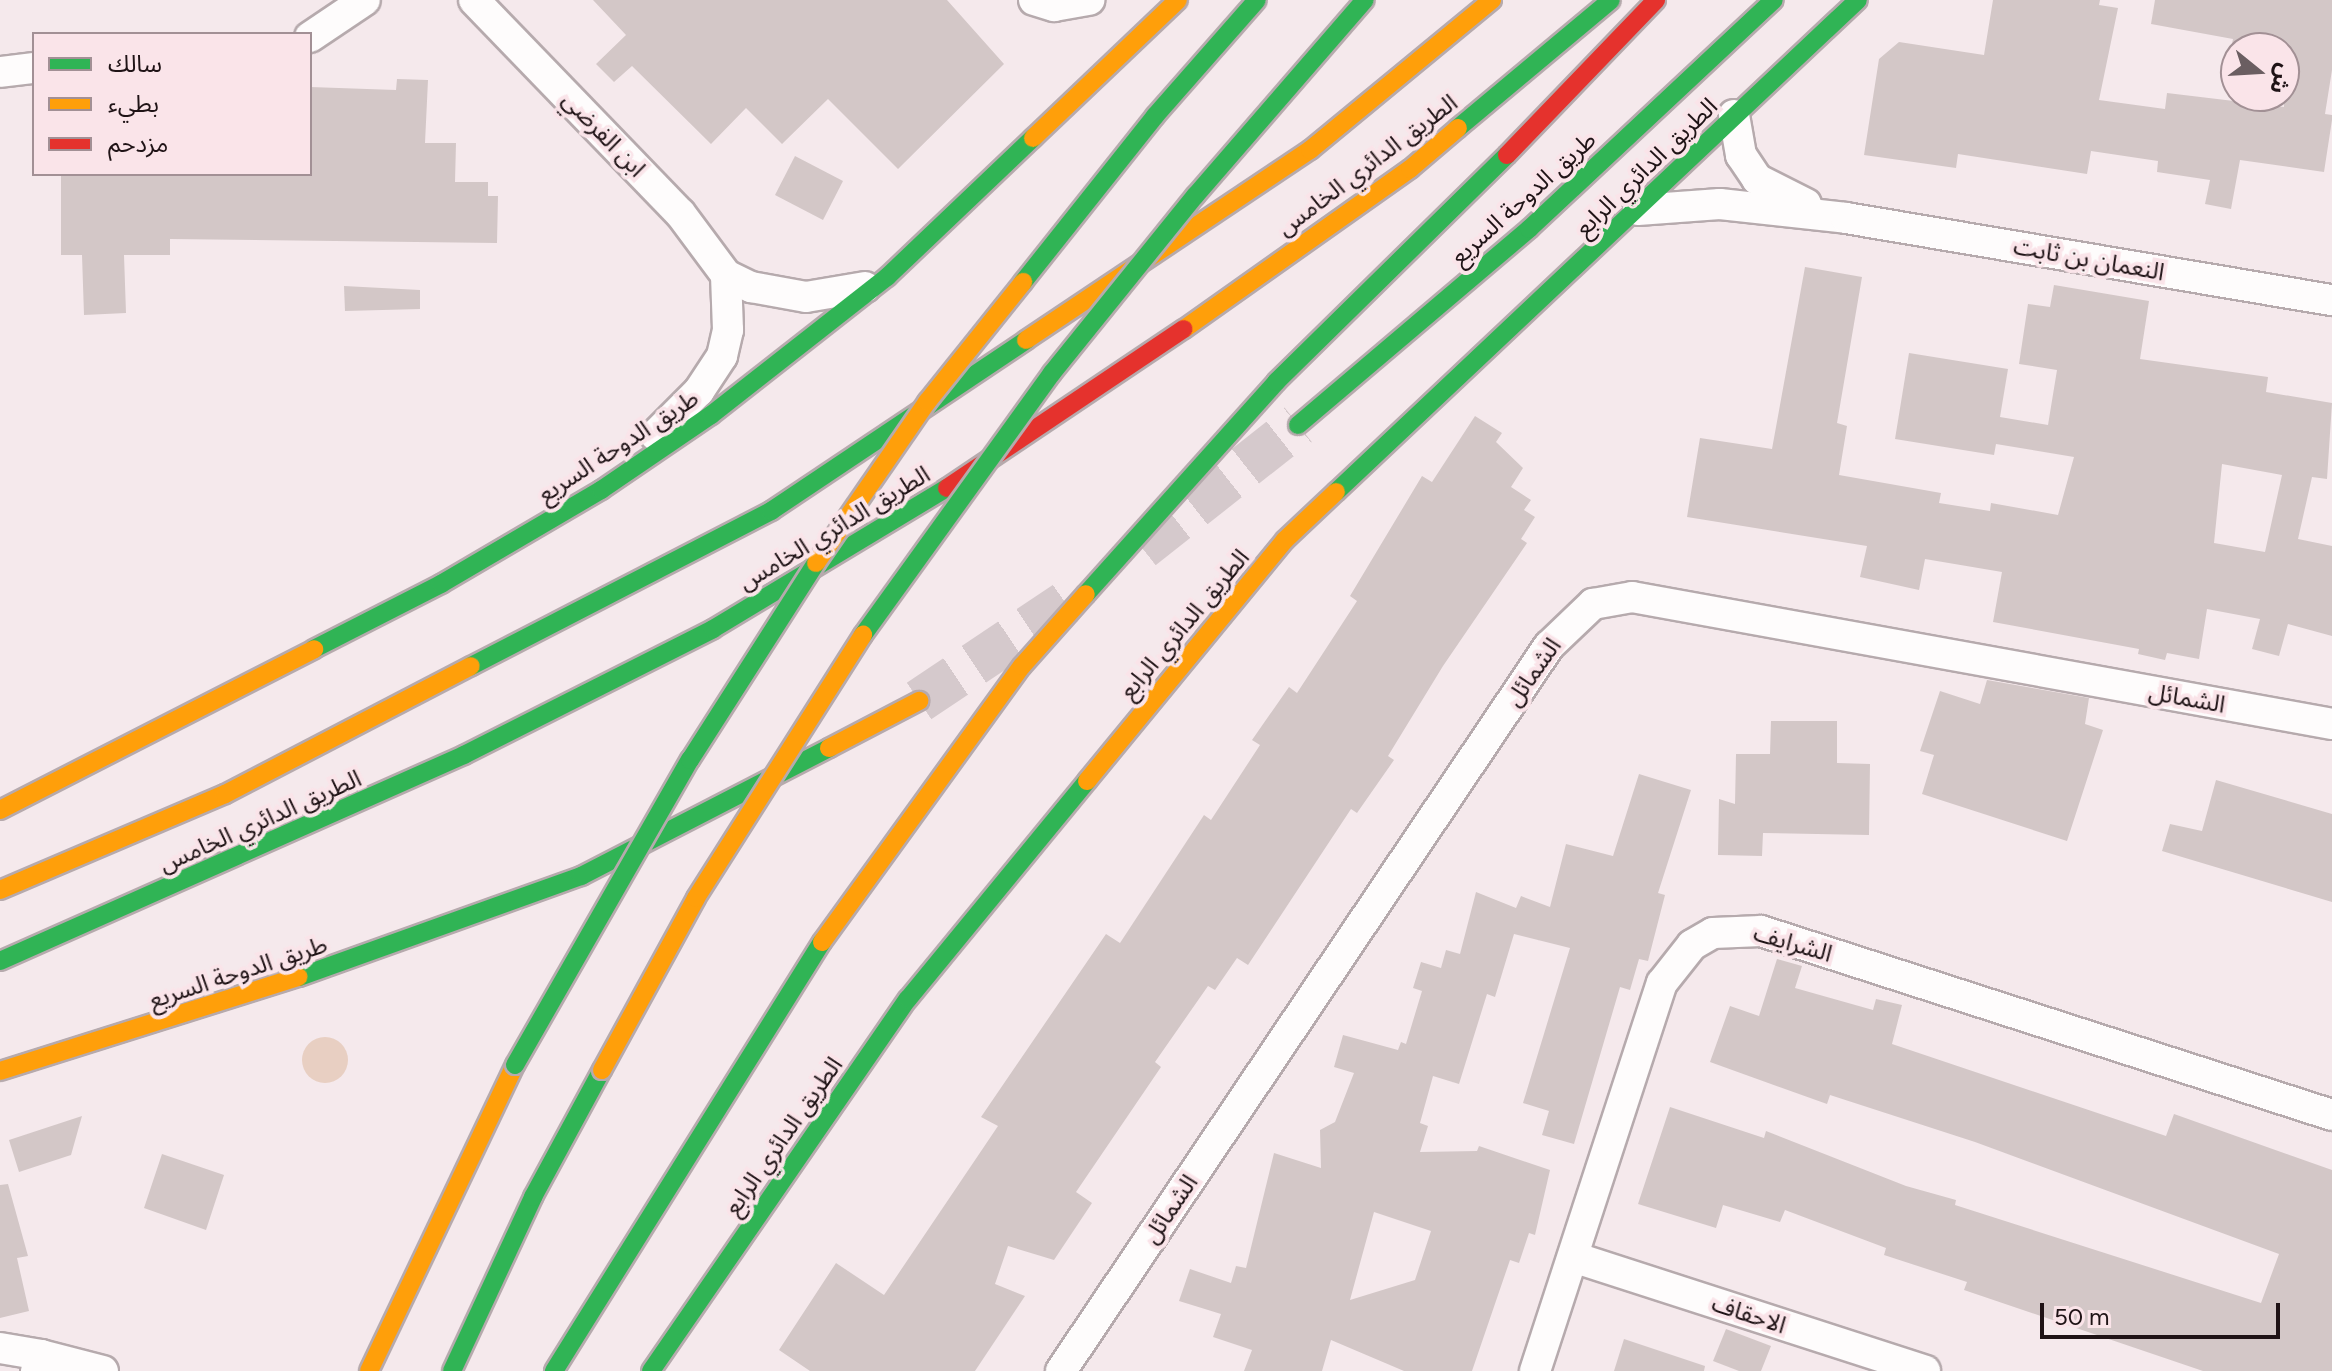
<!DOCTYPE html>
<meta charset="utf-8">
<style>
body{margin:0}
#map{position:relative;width:2332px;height:1371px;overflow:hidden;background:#f5e9ec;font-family:Figtree,"Noto Sans Arabic",sans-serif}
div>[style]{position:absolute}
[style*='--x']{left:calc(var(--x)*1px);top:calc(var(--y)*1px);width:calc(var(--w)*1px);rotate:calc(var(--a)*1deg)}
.green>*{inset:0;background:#e8cfc2}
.round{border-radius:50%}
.building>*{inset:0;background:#d3c7c7}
.secondary-tunnel>*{height:44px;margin-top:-22px;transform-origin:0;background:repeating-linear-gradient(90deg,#d5c9cc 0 44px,transparent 0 66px)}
.roads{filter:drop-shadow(2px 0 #b6aaad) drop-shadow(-2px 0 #b6aaad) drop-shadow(0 2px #b6aaad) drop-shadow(0 -2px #b6aaad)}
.street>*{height:30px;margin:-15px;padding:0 15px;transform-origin:15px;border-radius:15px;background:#fefcfc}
.fast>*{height:18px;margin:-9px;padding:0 9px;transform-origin:9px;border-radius:9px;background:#30b455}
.slow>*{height:18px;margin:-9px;padding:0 9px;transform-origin:9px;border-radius:9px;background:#ff9f0a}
.jam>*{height:18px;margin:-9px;padding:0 9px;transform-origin:9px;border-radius:9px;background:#e5322d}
.bridges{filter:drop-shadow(2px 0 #b6aaad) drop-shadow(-2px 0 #b6aaad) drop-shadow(0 2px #b6aaad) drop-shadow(0 -2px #b6aaad)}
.fast-bridge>*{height:18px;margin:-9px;padding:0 9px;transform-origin:9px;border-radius:9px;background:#30b455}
.slow-bridge>*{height:18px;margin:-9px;padding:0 9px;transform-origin:9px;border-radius:9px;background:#ff9f0a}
span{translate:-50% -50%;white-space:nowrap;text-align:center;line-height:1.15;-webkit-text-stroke:8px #fae4e9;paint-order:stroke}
.street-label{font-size:24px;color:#1f1316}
.legend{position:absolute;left:32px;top:32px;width:280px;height:144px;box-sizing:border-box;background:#fae4e9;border:2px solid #a29095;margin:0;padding:10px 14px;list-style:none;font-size:24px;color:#1f1316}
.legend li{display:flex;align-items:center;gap:16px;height:40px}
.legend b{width:40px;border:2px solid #a29095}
.north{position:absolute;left:2220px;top:32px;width:80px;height:80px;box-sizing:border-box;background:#fae4e9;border:2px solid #a29095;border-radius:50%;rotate:108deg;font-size:22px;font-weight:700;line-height:32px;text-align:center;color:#1f1316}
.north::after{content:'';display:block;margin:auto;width:28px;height:36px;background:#6a5e61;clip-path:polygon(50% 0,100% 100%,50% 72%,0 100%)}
.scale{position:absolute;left:2040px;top:1303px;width:240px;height:36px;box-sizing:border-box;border:4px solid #1f1316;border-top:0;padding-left:10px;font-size:24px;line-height:28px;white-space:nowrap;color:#1f1316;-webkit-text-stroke:6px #fae4e9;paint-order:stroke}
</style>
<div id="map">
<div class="green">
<div class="round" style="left:302px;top:1037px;width:46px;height:46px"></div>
</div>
<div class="building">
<div style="clip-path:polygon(593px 0,947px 0,1004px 64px,898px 169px,828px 99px,782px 144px,746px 108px,711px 144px,632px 66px,614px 82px,596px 64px,626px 35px)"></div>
<div style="clip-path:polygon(1993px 0,2100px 0,2099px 5px,2118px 8px,2099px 100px,2165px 109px,2167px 93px,2284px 107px,2284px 48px,2231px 48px,2233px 39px,2151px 24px,2155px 0,2332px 0,2332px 70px,2325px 114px,2332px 115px,2332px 120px,2324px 172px,2240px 160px,2231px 209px,2205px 204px,2210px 180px,2157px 172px,2158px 161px,2091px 151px,2087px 174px,1958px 154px,1956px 168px,1864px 155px,1879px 59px,1899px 42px,1984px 55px)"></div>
<div style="clip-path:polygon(397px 79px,428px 80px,425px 143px,456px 143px,455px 182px,488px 182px,488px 196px,498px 196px,497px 243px,170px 239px,170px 255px,124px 255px,126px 313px,84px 315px,82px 255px,61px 255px,61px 174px,310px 174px,310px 87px,396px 90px)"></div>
<div style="clip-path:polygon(795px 156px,843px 181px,823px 220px,775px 195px)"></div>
<div style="clip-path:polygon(evenodd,1805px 267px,1862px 277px,1837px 423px,1847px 426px,1839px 475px,1941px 493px,1939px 503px,1990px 511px,1991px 503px,2058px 515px,2074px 457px,1996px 444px,1994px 455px,1895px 439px,1909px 353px,2008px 369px,2000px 417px,2048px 425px,2057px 370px,2019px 364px,2028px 304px,2050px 307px,2054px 285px,2149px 301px,2140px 359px,2268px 377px,2266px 392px,2332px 403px,2327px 479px,2312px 477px,2298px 539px,2332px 546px,2332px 636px,2288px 624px,2279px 656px,2252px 649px,2260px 619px,2207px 609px,2199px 659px,2167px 653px,2165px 660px,2138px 654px,2139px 649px,1993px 622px,2002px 572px,1925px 559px,1919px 590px,1860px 577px,1867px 546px,1687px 517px,1700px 438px,1772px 449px,1805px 267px,2222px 464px,2282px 475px,2265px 552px,2214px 543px,2222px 464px)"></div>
<div style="clip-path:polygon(344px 286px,420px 290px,420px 309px,345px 311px)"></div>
<div style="clip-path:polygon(1475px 416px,1502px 433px,1496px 442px,1523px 468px,1511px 487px,1531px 500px,1524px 510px,1535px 517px,1521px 539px,1527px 543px,1443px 666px,1388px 756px,1394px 760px,1357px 813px,1351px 809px,1248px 965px,1237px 958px,1215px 990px,1208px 986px,1155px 1062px,1161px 1067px,1076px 1192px,1092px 1203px,1054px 1260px,1008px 1246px,995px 1284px,1025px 1296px,975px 1371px,810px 1371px,779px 1350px,836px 1263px,884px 1295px,998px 1126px,981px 1117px,1106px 934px,1120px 943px,1204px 815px,1211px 820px,1260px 745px,1252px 740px,1289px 687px,1297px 693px,1357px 601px,1350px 596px,1422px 476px,1432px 482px)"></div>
<div style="clip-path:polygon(1987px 680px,2089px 698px,2085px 724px,2103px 730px,2067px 841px,1922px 794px,1934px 755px,1920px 751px,1940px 691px,1980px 704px)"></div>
<div style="clip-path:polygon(1771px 721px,1837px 721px,1837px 763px,1870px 764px,1869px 835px,1763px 833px,1762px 856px,1718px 855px,1719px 799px,1735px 804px,1736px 754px,1770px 754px)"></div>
<div style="clip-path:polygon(evenodd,1639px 774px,1691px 790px,1658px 893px,1665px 895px,1648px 961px,1639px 959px,1630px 990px,1620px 987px,1574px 1144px,1542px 1135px,1549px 1111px,1523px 1103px,1570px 948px,1514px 934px,1495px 997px,1487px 994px,1459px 1084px,1433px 1076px,1420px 1123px,1428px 1126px,1420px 1152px,1477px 1151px,1479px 1146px,1550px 1170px,1535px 1235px,1529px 1233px,1519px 1263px,1510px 1260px,1472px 1371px,1404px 1371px,1331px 1340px,1322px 1371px,1244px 1371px,1252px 1350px,1213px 1337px,1221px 1314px,1179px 1301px,1190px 1269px,1231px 1283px,1236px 1266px,1246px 1268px,1274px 1153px,1321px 1168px,1320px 1130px,1335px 1122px,1354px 1073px,1334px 1067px,1343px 1035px,1398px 1050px,1401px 1042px,1406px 1044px,1422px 991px,1413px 988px,1421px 962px,1441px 968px,1446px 950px,1460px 954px,1476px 892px,1516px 908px,1521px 896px,1550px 907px,1566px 844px,1613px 856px,1639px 774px,1374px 1212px,1431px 1231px,1415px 1280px,1350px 1300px,1374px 1212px)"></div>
<div style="clip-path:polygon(2216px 780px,2332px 814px,2332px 902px,2162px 851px,2170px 824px,2202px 831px)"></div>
<div style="clip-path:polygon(1777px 959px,1802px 966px,1795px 988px,1873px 1010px,1876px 999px,1902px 1005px,1892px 1044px,2166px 1136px,2174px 1114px,2332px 1170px,2332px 1371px,2203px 1371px,1964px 1290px,1967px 1282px,1884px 1255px,1886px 1248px,1785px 1210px,1780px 1222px,1723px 1205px,1716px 1228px,1638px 1204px,1670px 1107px,1764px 1138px,1766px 1131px,1906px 1186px,1956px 1200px,1955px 1205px,2261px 1303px,2279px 1254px,1975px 1142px,1830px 1095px,1827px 1104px,1710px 1062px,1730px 1006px,1759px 1016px)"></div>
<div style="clip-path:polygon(82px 1116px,71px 1155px,19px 1172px,9px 1140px)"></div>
<div style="clip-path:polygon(162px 1154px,224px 1175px,206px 1230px,144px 1208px)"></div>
<div style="clip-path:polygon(8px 1184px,28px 1256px,17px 1258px,29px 1311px,0 1318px,0 1185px)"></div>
<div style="clip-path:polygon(1726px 1329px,1771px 1346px,1761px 1371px,1739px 1371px,1713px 1361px)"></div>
<div style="clip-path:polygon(1624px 1339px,1705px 1366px,1704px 1371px,1614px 1371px)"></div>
</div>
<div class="secondary-tunnel">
<div style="--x:1142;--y:548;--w:199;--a:-38.3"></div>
<div style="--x:919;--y:701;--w:182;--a:-33.8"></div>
</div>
<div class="roads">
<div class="street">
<div style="--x:474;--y:0;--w:296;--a:46"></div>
<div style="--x:680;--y:213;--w:77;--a:53.4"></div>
<div style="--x:726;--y:275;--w:28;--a:26"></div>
<div style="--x:751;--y:287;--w:56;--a:10.3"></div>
<div style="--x:806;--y:297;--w:60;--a:-9.6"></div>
<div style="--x:1034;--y:0;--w:21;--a:17"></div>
<div style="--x:1054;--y:6;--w:36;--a:-10"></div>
<div style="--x:310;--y:37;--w:66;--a:-33.9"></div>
<div style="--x:0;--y:72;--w:34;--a:-7"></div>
<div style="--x:1734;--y:115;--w:41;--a:80.1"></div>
<div style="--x:1741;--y:155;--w:29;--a:56"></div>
<div style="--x:1757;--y:179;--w:55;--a:27"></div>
<div style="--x:1638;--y:210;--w:82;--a:-4.2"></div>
<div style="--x:1720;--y:204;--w:127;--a:6.3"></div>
<div style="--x:1846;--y:218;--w:493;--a:9.6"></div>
<div style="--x:655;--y:435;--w:62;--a:-45"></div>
<div style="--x:699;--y:391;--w:42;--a:-56.7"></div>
<div style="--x:722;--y:356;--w:27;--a:-77"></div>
<div style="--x:728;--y:330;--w:55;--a:-92.1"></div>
<div style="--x:1573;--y:1257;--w:370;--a:17.9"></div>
<div style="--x:0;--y:1348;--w:42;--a:9.7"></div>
<div style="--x:41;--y:1355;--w:17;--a:107"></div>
<div style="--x:41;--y:1355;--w:64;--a:14.5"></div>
<div style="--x:1061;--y:1371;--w:874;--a:-56.06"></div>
<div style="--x:1549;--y:646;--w:61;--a:-43.7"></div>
<div style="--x:1593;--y:604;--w:40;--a:-10"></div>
<div style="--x:1632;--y:597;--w:711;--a:10.28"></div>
<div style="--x:1535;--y:1371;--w:408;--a:-71.9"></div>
<div style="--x:1662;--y:983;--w:48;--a:-51.7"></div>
<div style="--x:1692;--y:945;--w:24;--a:-30"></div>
<div style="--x:1713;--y:933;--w:48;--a:-2.4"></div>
<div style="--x:1761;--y:931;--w:600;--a:17.86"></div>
</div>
<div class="fast">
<div style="--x:1458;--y:128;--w:199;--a:-39.9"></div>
<div style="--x:1298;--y:425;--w:303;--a:-40.3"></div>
<div style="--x:1529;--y:229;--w:335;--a:-43.1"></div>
<div style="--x:1336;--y:492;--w:717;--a:-43.31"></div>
<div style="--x:1086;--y:594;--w:285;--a:-48.1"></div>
<div style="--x:1276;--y:382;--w:324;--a:-44.5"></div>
<div style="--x:314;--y:649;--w:143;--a:-27.1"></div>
<div style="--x:441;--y:584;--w:186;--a:-30.4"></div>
<div style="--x:601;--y:490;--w:133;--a:-34.3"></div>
<div style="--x:711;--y:415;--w:224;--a:-38.1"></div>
<div style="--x:887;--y:277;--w:202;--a:-43.6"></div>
<div style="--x:471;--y:666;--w:338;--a:-27.3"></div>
<div style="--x:771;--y:511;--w:307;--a:-33.8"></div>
<div style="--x:0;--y:961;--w:508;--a:-23.94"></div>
<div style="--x:464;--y:755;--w:279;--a:-26.8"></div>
<div style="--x:713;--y:629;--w:273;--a:-31.1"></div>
<div style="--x:299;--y:977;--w:300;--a:-19.7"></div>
<div style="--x:581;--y:876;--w:279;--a:-27.3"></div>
<div style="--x:452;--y:1371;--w:192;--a:-65"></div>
<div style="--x:533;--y:1197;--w:145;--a:-61.5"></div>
<div style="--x:554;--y:1371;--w:506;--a:-58.01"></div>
<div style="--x:651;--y:1371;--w:452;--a:-55.4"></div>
<div style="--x:908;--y:999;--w:282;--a:-50.6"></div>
</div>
<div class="slow">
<div style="--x:1033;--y:138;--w:200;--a:-43.6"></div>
<div style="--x:1184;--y:329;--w:277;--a:-35.3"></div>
<div style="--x:1410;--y:169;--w:63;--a:-40.5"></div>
<div style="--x:1026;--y:340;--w:342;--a:-33.8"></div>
<div style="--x:1310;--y:150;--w:236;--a:-39.5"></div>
<div style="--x:829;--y:748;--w:102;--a:-27.6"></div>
<div style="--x:1087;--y:781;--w:312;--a:-50.6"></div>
<div style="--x:1285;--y:540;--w:70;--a:-43.3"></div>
<div style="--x:0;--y:810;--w:353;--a:-27.1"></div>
<div style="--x:0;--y:890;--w:245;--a:-23.1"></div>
<div style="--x:225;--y:794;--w:277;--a:-27.5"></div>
<div style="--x:822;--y:942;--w:341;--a:-54.1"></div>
<div style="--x:1022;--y:666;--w:96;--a:-48.4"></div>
<div style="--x:0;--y:1071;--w:313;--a:-17.5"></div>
<div style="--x:369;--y:1371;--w:339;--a:-64.5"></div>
</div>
<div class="jam">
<div style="--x:1507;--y:155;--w:215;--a:-46.1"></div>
<div style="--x:947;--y:488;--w:285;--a:-33.9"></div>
</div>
</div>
<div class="bridges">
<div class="fast-bridge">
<div style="--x:1023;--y:282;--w:212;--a:-51.5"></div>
<div style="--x:1155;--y:116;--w:154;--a:-48.7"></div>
<div style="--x:863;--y:635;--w:323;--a:-54.2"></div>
<div style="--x:1052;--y:373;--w:228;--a:-51.1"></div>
<div style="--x:1195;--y:196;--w:259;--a:-49.1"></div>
<div style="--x:515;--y:1065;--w:352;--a:-60.2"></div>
<div style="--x:690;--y:760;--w:234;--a:-57.4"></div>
</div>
<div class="slow-bridge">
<div style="--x:816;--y:563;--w:196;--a:-55.4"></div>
<div style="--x:927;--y:402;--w:154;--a:-51.3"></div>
<div style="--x:602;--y:1070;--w:196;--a:-61.3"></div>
<div style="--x:696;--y:898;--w:312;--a:-57.6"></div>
</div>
</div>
<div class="street-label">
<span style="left:604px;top:134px;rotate:46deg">ابن الفرضي</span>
<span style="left:1367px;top:165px;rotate:-37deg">الطريق الدائري الخامس</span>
<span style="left:1646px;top:167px;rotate:-44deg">الطريق الدائري الرابع</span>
<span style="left:1523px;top:198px;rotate:-42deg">طريق الدوحة السريع</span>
<span style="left:2089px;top:259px;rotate:10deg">النعمان بن ثابت</span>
<span style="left:618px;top:446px;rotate:-33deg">طريق الدوحة السريع</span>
<span style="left:834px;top:528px;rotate:-31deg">الطريق الدائري الخامس</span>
<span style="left:1184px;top:624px;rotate:-50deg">الطريق الدائري الرابع</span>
<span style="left:1533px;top:672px;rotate:-55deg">الشمائل</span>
<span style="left:2187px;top:698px;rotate:10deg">الشمائل</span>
<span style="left:260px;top:821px;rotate:-24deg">الطريق الدائري الخامس</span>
<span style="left:1793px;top:943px;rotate:16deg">الشرايف</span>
<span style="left:238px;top:972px;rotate:-18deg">طريق الدوحة السريع</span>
<span style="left:783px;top:1136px;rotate:-55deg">الطريق الدائري الرابع</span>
<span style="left:1170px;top:1209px;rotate:-56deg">الشمائل</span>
<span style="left:1749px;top:1314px;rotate:18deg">الاحقاف</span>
</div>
<ul class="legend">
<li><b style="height:10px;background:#30b455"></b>سالك</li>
<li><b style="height:10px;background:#ff9f0a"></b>بطيء</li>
<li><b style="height:10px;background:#e5322d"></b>مزدحم</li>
</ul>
<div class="north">ش</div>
<div class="scale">50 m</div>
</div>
